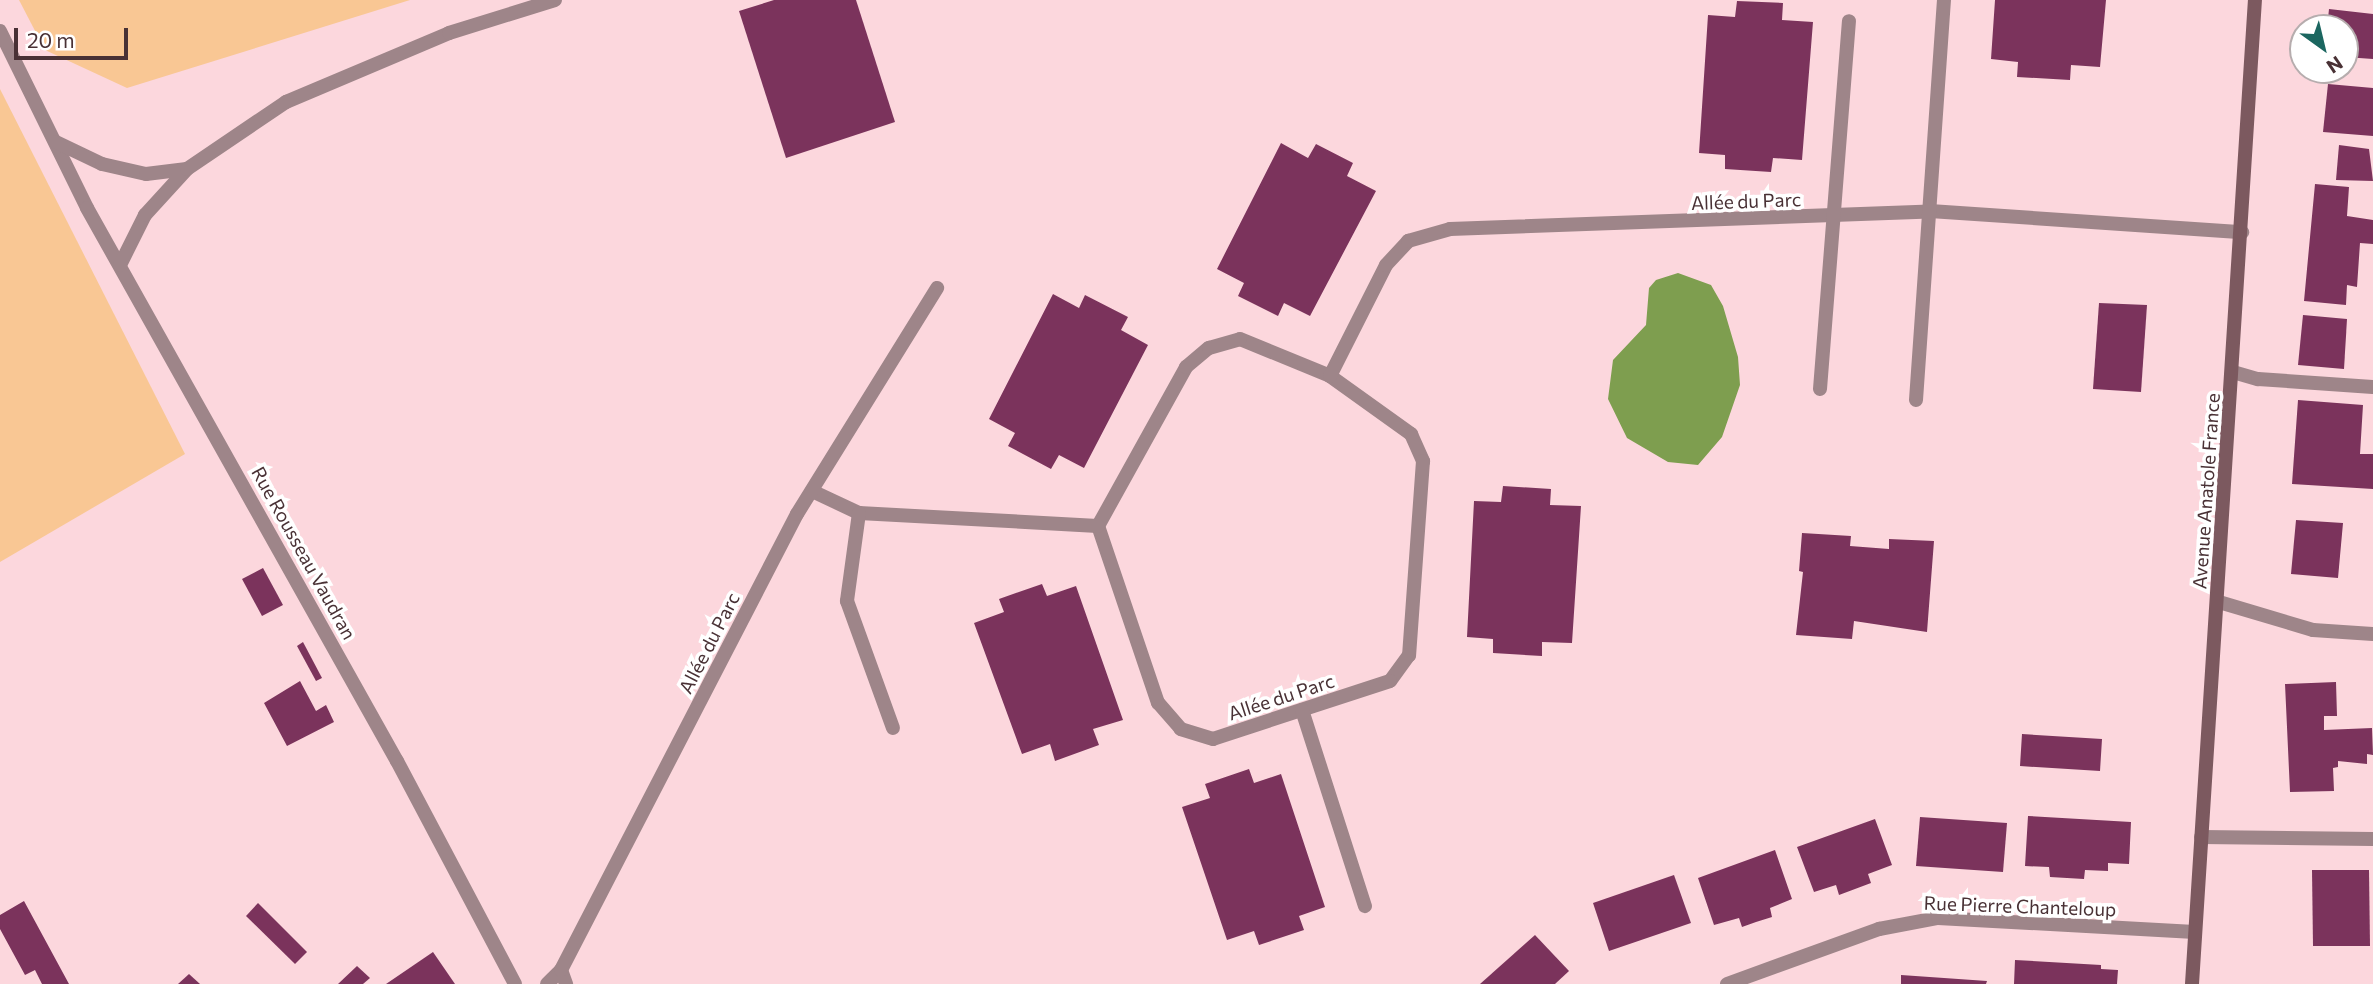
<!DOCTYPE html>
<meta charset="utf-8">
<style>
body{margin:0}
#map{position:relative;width:2373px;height:984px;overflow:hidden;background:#fcd7dd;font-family:Commissioner,sans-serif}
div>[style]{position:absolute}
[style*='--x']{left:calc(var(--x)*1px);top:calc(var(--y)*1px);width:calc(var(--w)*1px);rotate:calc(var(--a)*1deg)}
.green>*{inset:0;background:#f9c794}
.water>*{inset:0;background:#7e9e4f}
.building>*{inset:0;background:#7b335c}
.service>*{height:14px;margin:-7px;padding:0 7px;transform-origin:7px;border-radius:7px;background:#9e8589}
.minor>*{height:14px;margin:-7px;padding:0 7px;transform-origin:7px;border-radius:7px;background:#9e8589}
.secondary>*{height:14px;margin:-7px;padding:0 7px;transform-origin:7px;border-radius:7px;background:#7c595f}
span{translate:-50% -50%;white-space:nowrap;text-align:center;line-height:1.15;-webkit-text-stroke:7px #fff;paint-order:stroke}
.street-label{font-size:19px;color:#493135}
.north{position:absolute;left:2289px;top:14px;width:70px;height:70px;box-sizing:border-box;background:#fff;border:2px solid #b6adae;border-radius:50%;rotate:146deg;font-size:19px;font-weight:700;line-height:28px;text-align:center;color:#493135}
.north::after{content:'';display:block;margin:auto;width:24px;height:32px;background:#1b6660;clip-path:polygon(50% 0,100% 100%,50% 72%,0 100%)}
.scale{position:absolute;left:14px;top:28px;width:114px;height:32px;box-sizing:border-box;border:4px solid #493135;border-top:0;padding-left:9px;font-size:21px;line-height:24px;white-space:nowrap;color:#493135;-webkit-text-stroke:5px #fff;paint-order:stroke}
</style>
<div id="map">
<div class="green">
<div style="clip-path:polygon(19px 0,410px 0,127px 88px,45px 50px)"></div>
<div style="clip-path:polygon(0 89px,185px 454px,0 562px)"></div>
</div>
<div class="water">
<div style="clip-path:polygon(1678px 273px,1711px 285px,1723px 306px,1738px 357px,1740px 385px,1722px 437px,1698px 465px,1668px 462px,1627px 438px,1608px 399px,1613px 360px,1646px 325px,1649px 288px,1656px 280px)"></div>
</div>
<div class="building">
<div style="clip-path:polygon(774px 0,856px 0,895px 122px,786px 158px,739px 11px)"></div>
<div style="clip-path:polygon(1995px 0,2106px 0,2100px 67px,2071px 65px,2070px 80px,2017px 77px,2018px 62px,1991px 59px)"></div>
<div style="clip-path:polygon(1737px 1px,1783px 3px,1782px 20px,1813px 22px,1802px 160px,1773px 158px,1771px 172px,1725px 169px,1725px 155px,1699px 153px,1708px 15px,1735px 17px)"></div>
<div style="clip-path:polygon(2329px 9px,2373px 14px,2373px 59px,2345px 57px,2345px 28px,2327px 28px)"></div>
<div style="clip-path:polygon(2328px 84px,2373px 88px,2373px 136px,2323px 132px)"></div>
<div style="clip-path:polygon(1281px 143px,1308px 158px,1316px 144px,1353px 163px,1347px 176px,1376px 191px,1310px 316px,1284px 303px,1278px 316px,1238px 296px,1244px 283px,1217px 269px)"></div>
<div style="clip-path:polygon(2339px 145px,2369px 149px,2373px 181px,2336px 180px)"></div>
<div style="clip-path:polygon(2315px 184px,2349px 187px,2347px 216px,2373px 220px,2373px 244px,2360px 243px,2357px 287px,2347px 285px,2346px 305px,2304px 301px)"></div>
<div style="clip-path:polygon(1053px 294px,1079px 308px,1085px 295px,1128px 317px,1121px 330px,1148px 345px,1084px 468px,1059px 455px,1051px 469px,1008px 446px,1015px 433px,989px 419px)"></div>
<div style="clip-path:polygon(2099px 303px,2147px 305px,2141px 392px,2093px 389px)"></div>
<div style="clip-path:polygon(2303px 315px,2347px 319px,2344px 369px,2298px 365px)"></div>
<div style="clip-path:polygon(2298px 400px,2363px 405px,2360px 454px,2373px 454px,2373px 489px,2292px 484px)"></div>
<div style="clip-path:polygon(1503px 486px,1551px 489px,1550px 505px,1581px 506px,1572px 643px,1542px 642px,1542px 656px,1493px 653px,1493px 639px,1467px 637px,1474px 501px,1501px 502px)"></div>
<div style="clip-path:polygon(2296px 520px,2343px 523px,2338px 578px,2291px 574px)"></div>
<div style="clip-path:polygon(1802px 533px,1851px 536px,1850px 546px,1889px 549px,1889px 539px,1934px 541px,1927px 632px,1854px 621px,1852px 639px,1796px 635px,1803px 572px,1799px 571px)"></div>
<div style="clip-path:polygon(263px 568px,283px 605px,262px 616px,242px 579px)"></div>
<div style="clip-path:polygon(1042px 584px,1047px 596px,1076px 586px,1123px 720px,1093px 729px,1099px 745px,1055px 761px,1050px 744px,1022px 754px,974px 623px,1004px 612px,999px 599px)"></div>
<div style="clip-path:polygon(303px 642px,322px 678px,316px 681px,297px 646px)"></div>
<div style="clip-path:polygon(300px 681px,316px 711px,326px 705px,334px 722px,287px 746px,264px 703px)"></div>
<div style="clip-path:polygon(2336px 682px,2337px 716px,2324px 716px,2324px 730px,2372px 728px,2373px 755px,2367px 754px,2367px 764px,2338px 761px,2338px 767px,2333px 768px,2334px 791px,2290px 792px,2285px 684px)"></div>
<div style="clip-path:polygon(2022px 734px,2102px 739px,2100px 771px,2020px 766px)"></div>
<div style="clip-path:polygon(1249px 769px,1254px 783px,1281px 774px,1325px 907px,1299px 916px,1304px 930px,1259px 945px,1254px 931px,1227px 940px,1182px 807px,1210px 798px,1205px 784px)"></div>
<div style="clip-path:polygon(2028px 816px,2131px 822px,2129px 864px,2108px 863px,2108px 871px,2085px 870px,2084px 879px,2050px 877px,2049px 867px,2025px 866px)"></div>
<div style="clip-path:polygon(1920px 817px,2007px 823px,2003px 872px,1916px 866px)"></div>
<div style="clip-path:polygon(1875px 819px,1892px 865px,1868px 874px,1871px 883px,1839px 895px,1836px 885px,1814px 892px,1797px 847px)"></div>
<div style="clip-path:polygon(1775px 850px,1792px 899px,1770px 908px,1772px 917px,1756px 922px,1742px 927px,1739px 918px,1714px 925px,1698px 878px)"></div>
<div style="clip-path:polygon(2312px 870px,2369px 870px,2370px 946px,2313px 946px)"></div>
<div style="clip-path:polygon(1674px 875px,1691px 923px,1609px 951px,1593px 903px)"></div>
<div style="clip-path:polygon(24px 901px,69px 984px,42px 984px,35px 970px,25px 975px,0 929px,0 915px)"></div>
<div style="clip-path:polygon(258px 903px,307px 952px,295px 964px,246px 916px)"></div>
<div style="clip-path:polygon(1535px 935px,1569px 971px,1555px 984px,1480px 984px)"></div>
<div style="clip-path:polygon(433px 952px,455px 984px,386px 984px)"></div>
<div style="clip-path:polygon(2015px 960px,2101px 965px,2101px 969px,2118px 970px,2117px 984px,2014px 984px)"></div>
<div style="clip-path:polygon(357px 966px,370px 978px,363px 984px,338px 984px)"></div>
<div style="clip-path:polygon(189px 974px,200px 984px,178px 984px)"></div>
<div style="clip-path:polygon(1901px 975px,1987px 981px,1986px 984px,1901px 984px)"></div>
</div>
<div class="service">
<div style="--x:1240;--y:339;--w:97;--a:22.3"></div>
<div style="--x:1330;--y:376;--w:100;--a:35.6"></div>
<div style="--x:1411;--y:434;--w:30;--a:66"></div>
<div style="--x:1423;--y:461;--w:195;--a:94.1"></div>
<div style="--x:1409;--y:655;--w:32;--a:126"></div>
<div style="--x:1390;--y:681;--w:186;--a:161.9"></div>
<div style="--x:1213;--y:739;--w:34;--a:-163"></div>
<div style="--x:1181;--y:729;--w:35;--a:-131"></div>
<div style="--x:1158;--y:703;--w:187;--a:-108.7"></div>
<div style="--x:1098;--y:526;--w:182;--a:-61"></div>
<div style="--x:1186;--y:367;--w:30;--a:-40"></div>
<div style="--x:1209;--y:348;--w:32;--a:-16"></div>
<div style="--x:1330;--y:376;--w:124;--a:-63.2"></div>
<div style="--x:1386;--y:265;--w:33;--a:-47"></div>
<div style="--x:1408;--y:241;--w:44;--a:-15.9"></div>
<div style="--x:1450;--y:229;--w:480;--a:-2.1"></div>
<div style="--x:1930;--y:211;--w:313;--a:3.9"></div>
<div style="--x:1820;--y:389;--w:369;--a:-85.5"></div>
<div style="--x:1916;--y:400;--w:401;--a:-86"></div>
<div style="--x:812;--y:491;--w:52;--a:25.1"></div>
<div style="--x:859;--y:513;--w:239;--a:3.1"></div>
<div style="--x:859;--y:513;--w:89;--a:97.8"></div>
<div style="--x:847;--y:601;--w:135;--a:70.1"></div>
<div style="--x:2219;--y:602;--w:98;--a:16.6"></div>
<div style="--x:2313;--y:630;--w:60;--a:3.8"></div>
<div style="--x:1302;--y:710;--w:206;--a:72.2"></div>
<div style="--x:2201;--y:837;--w:172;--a:0.7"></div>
<div style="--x:561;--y:970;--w:15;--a:70"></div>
</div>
<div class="minor">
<div style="--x:0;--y:31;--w:197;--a:63.8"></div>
<div style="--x:87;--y:208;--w:634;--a:60.73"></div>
<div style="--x:397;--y:761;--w:252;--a:62.1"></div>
<div style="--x:56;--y:142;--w:51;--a:25.6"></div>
<div style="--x:102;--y:164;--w:45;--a:12.8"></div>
<div style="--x:146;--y:174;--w:41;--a:-7"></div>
<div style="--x:120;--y:265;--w:56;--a:-63.4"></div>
<div style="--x:145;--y:215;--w:62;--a:-47.6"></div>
<div style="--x:187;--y:169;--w:120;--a:-34.1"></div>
<div style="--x:286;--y:102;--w:177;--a:-22.9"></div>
<div style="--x:449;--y:33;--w:111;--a:-17.3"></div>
<div style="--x:2233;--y:372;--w:26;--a:16"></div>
<div style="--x:2258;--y:379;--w:115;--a:4"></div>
<div style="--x:547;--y:984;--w:20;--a:-45"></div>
<div style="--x:561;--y:970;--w:513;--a:-62.64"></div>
<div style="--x:797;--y:514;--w:266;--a:-58.2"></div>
<div style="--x:1727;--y:984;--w:162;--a:-19.9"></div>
<div style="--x:1879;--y:929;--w:60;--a:-10.6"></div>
<div style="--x:1938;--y:918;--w:257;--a:3.1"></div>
</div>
<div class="secondary">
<div style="--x:2192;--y:984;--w:986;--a:-86.34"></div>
</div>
<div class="street-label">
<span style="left:1746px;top:201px;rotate:-2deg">Allée du Parc</span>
<span style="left:2206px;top:491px;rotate:-86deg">Avenue Anatole France</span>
<span style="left:304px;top:553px;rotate:61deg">Rue Rousseau Vaudran</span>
<span style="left:709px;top:643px;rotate:-63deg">Allée du Parc</span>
<span style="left:1281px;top:697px;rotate:-18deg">Allée du Parc</span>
<span style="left:2020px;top:906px;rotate:2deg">Rue Pierre Chanteloup</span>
</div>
<div class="north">N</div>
<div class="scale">20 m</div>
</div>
